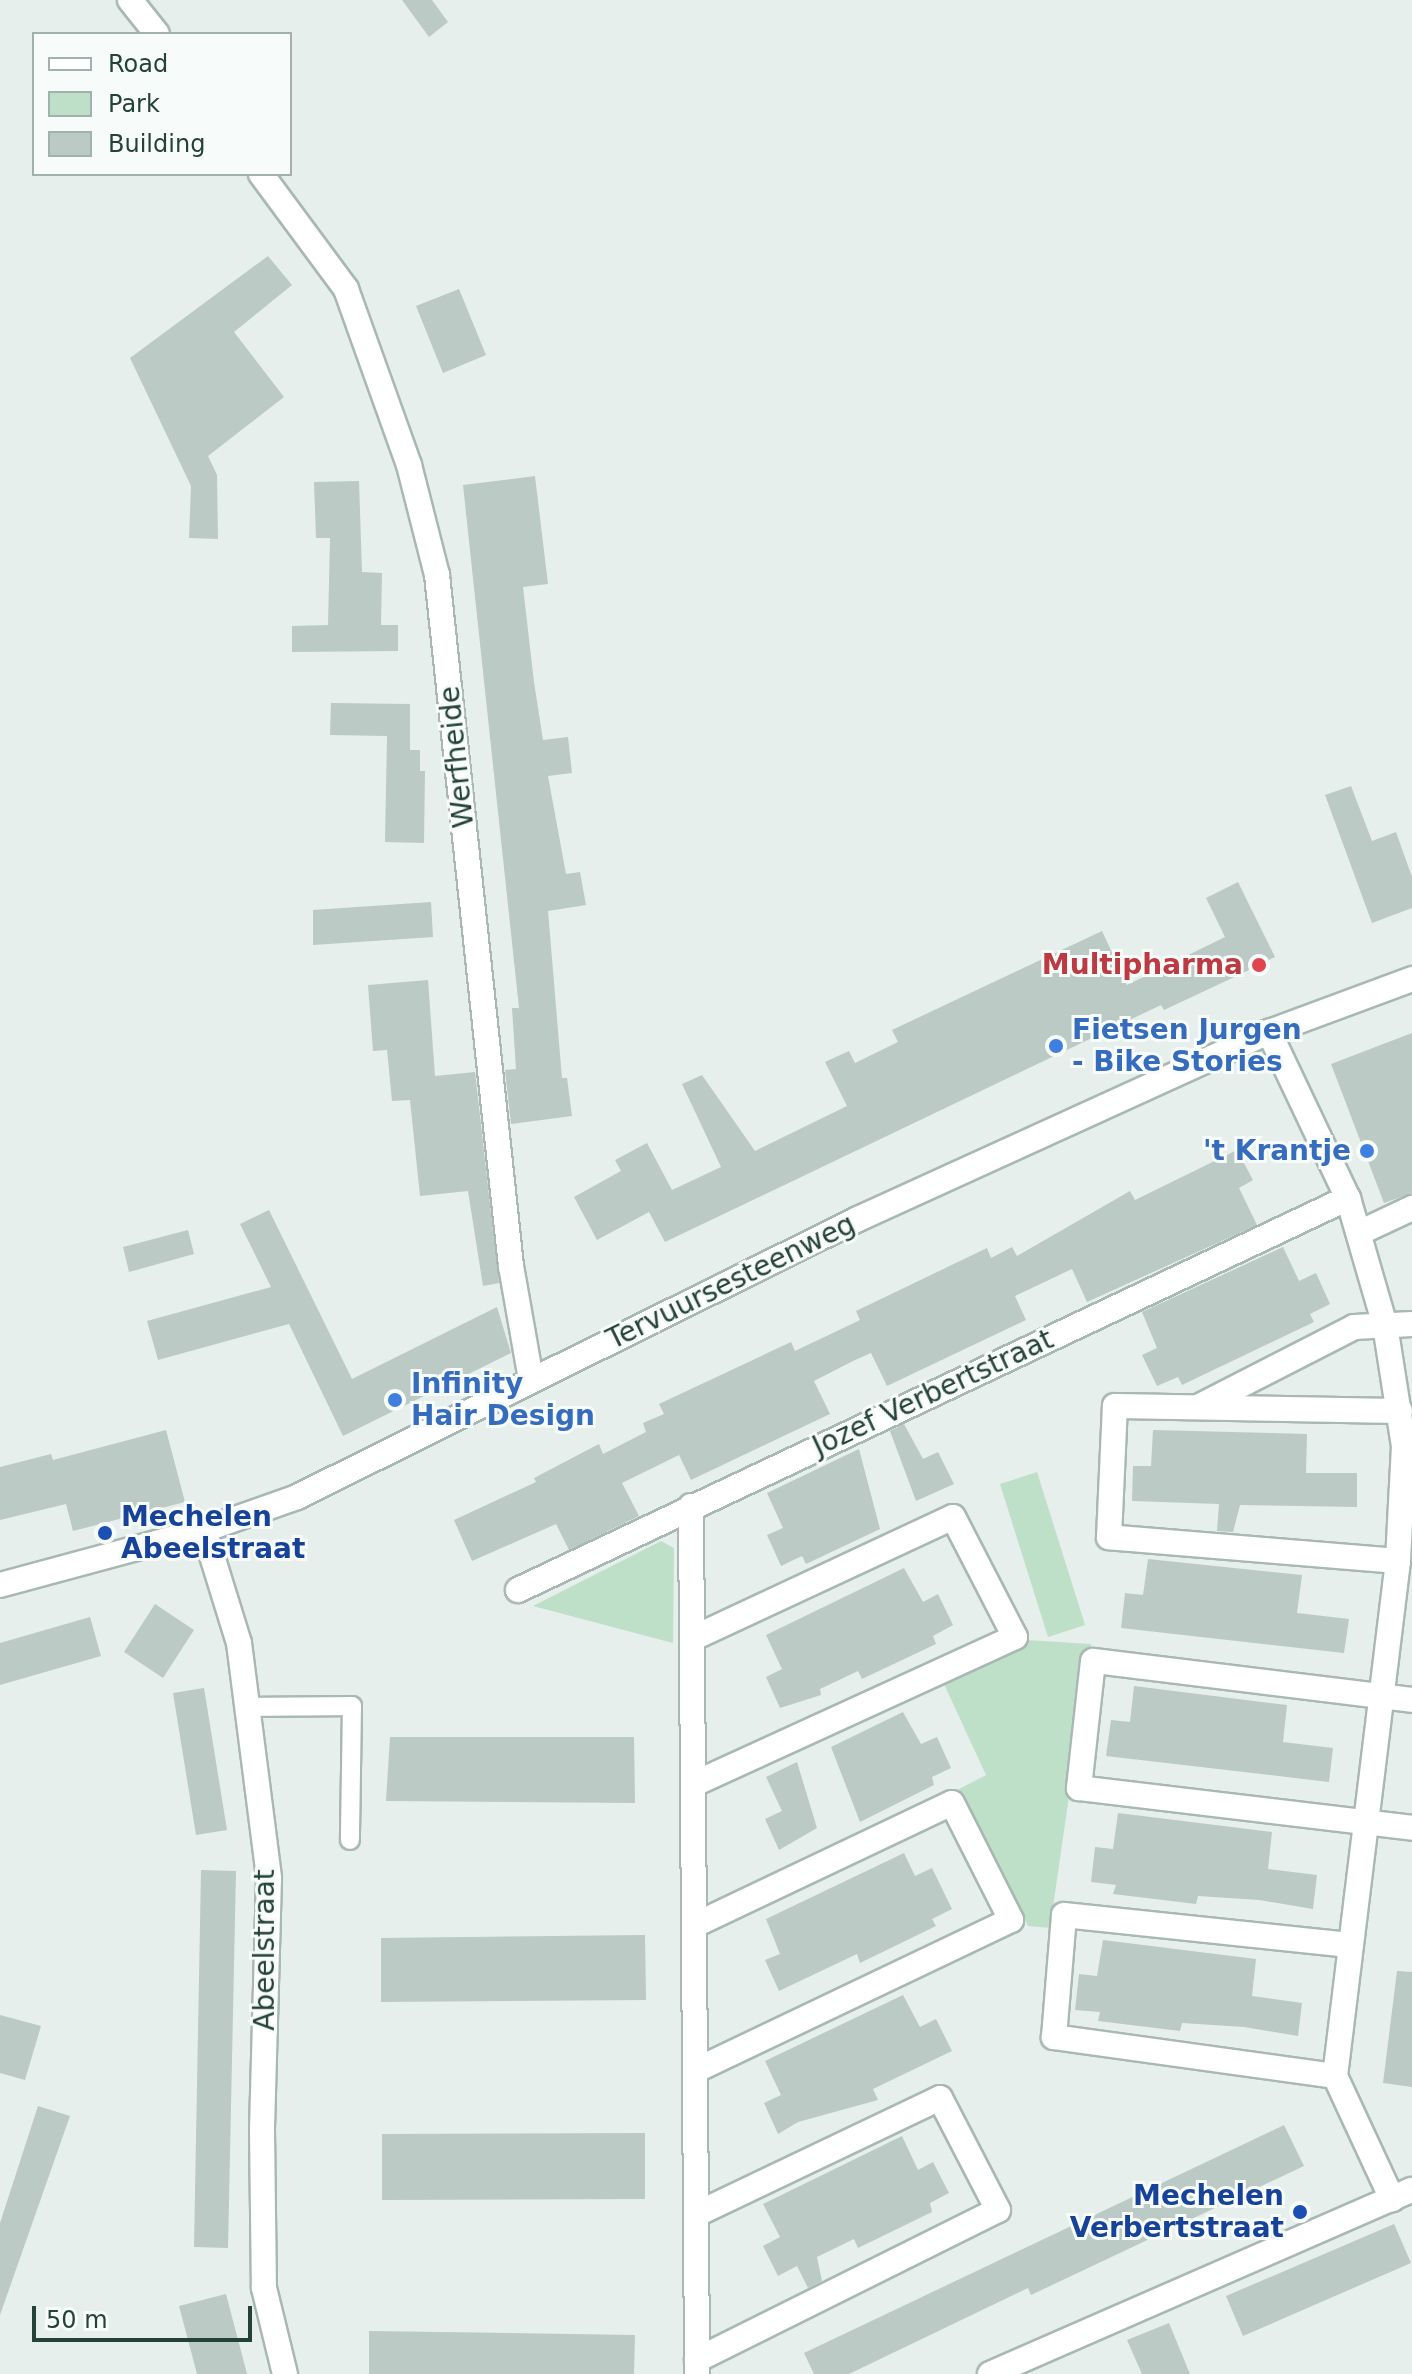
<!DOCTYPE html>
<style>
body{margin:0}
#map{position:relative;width:1412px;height:2374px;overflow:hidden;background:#e6efeb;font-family:"DejaVu Sans",sans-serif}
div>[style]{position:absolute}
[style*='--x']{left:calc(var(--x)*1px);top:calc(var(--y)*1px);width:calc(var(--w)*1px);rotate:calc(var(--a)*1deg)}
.green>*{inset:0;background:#bfe0c8}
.building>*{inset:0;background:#bbcac4}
.roads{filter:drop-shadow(2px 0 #a8b8b2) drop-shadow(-2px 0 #a8b8b2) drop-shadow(0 2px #a8b8b2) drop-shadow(0 -2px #a8b8b2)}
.lane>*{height:18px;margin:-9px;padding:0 9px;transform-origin:9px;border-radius:9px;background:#fff}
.street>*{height:24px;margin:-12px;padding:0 12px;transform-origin:12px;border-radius:12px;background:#fff}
.secondary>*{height:24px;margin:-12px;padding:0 12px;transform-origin:12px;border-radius:12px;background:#fff}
.dots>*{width:22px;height:22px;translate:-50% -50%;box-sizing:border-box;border:4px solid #f7fbf9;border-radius:50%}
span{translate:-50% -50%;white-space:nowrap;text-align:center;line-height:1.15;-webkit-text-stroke:6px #f7fbf9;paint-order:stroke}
.street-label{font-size:28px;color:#24423a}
.health-label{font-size:28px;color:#be3a42;font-weight:700}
.right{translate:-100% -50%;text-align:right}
.shop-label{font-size:28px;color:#366cbe;font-weight:700}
.left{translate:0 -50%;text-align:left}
.transit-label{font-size:28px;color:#164399;font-weight:700}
.legend{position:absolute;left:32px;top:32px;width:260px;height:144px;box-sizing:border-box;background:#f7fbf9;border:2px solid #a3b1ad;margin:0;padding:10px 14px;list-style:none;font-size:24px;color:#24423a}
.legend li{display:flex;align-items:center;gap:16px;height:40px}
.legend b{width:40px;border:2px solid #a3b1ad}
.scale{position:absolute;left:32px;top:2306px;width:220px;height:36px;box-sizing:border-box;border:4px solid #24423a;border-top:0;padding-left:10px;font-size:24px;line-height:28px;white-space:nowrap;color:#24423a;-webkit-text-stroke:6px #f7fbf9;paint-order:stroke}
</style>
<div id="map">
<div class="green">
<div style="clip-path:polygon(1037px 1472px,1085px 1625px,1048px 1637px,1000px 1484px)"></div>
<div style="clip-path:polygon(661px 1541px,674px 1548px,673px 1643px,533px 1606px)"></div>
<div style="clip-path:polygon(1027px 1640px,1091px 1644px,1050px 1928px,1028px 1926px,959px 1789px,986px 1775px,943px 1682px)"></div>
</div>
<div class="building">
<div style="clip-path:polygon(402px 0,432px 0,448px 22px,429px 37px)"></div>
<div style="clip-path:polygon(268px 256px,292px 285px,234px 332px,284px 397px,208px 456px,217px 475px,218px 539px,189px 538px,191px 486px,130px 358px)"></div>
<div style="clip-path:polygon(459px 289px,486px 355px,443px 373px,416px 306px)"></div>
<div style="clip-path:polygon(535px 476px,548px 584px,523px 587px,534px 682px,543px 740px,568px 737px,572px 773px,548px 776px,566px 874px,580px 872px,586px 905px,548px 911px,562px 1078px,567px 1078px,572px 1116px,511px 1124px,505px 1070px,516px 1069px,512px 1008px,519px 1008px,463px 485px)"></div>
<div style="clip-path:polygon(359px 481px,362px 572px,382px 573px,381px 625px,398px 625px,398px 651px,292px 652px,292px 626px,328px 625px,330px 538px,316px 538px,314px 482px)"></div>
<div style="clip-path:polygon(331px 703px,410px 704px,410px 750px,420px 750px,420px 771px,425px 771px,424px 843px,385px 842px,387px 736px,330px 735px)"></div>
<div style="clip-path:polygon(1351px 786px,1372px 841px,1396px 832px,1412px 877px,1412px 908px,1372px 923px,1325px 795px)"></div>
<div style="clip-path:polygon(1238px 882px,1275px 957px,1243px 973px,1164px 1010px,1161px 1005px,665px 1242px,649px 1212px,597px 1240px,574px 1197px,621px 1171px,615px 1160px,647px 1143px,672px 1190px,721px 1167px,682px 1084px,702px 1075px,755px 1151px,847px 1106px,825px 1062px,849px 1051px,855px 1063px,898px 1042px,892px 1030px,1102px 931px,1127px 985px,1225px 937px,1206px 898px)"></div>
<div style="clip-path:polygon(431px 902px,433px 937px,313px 945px,313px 910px)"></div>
<div style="clip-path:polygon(428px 980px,435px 1076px,475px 1072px,499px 1283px,483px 1286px,468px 1191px,420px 1196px,410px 1100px,392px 1101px,387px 1050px,373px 1051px,368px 985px)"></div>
<div style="clip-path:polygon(1412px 1033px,1412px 1193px,1384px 1203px,1331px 1064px)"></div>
<div style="clip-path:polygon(1237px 1150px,1253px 1180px,1239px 1188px,1257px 1225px,1087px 1302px,1072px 1269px,1015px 1296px,1026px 1320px,887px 1386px,871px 1353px,853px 1361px,814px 1381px,830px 1414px,691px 1480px,679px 1455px,622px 1483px,639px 1516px,569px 1550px,556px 1524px,472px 1561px,454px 1520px,536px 1482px,534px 1478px,599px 1444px,603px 1454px,646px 1432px,643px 1423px,664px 1414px,659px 1404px,791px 1342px,795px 1351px,860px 1320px,856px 1311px,987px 1248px,991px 1258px,1012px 1247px,1017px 1256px,1130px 1191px,1135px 1200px)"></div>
<div style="clip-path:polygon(269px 1210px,352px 1379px,497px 1307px,511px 1353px,343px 1436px,289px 1324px,158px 1360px,147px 1321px,271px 1287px,240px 1224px)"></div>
<div style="clip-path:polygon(188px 1230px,194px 1254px,129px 1272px,123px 1247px)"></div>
<div style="clip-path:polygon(1283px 1247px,1299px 1281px,1316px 1273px,1330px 1304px,1310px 1314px,1314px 1322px,1182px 1385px,1178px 1377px,1157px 1386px,1142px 1355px,1157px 1348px,1142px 1312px)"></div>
<div style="clip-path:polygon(904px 1424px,923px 1459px,938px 1452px,954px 1484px,916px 1501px,890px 1431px)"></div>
<div style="clip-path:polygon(166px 1430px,185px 1502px,73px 1531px,66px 1504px,0 1520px,0 1467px,51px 1454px,53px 1460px)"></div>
<div style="clip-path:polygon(1153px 1430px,1307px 1434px,1306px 1473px,1357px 1473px,1357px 1507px,1240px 1505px,1233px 1532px,1217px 1531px,1219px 1504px,1132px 1501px,1133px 1466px,1151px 1466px)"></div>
<div style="clip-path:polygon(859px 1449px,880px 1529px,806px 1564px,802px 1556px,781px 1566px,767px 1535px,783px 1528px,767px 1493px)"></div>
<div style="clip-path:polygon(1148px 1559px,1302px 1575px,1297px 1613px,1349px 1619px,1344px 1653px,1121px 1628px,1125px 1593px,1143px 1595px)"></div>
<div style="clip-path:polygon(904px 1568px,923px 1602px,938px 1594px,953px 1625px,933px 1636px,936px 1644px,862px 1679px,858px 1671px,820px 1689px,821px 1695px,780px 1708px,766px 1677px,782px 1669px,766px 1635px)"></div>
<div style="clip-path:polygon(155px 1604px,194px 1630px,163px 1678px,124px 1652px)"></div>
<div style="clip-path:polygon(90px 1617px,101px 1656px,0 1685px,0 1643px)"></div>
<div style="clip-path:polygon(1134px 1686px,1287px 1705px,1283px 1742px,1333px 1748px,1329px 1782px,1106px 1756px,1111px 1720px,1130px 1722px)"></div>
<div style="clip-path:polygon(204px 1688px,227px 1830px,196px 1835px,173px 1693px)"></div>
<div style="clip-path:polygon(903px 1712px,921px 1744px,937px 1737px,951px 1768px,932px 1777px,934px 1785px,860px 1822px,831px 1747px)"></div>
<div style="clip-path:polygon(390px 1737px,634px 1737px,635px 1803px,386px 1801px)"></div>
<div style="clip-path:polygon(797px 1762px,817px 1828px,779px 1850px,765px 1819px,782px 1811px,766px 1777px)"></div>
<div style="clip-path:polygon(1118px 1813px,1272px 1832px,1268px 1869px,1317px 1875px,1313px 1909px,1259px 1900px,1198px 1896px,1196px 1904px,1113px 1894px,1116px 1885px,1091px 1882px,1095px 1847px,1113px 1849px)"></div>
<div style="clip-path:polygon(904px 1853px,915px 1876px,932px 1868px,952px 1909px,932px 1919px,936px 1926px,860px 1963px,857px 1954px,779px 1991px,765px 1960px,780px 1954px,766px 1919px)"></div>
<div style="clip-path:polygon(201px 1870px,236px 1871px,228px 2248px,194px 2247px)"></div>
<div style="clip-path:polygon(645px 1935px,646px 2000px,381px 2002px,381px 1938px)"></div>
<div style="clip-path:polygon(1103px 1940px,1256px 1959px,1252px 1996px,1302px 2003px,1298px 2036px,1244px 2027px,1182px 2023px,1180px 2031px,1098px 2021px,1100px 2012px,1075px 2010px,1079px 1974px,1097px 1976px)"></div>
<div style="clip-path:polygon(1397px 1971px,1412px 1972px,1412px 2087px,1383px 2083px)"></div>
<div style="clip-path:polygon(903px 1995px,920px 2027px,936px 2019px,952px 2051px,873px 2089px,878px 2100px,798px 2122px,778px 2134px,764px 2103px,781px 2095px,765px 2061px)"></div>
<div style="clip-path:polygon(0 2015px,41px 2026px,25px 2080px,0 2073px)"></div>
<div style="clip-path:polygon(38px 2106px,70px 2116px,0 2315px,0 2223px)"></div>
<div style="clip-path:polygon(1284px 2125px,1304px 2166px,1031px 2295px,1028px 2288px,849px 2374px,814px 2374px,804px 2353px)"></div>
<div style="clip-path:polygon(645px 2133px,645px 2199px,382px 2200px,382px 2134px)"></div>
<div style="clip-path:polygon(902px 2136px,918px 2170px,933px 2162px,949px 2193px,930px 2203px,932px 2212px,858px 2248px,854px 2239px,817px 2257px,822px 2281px,808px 2288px,797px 2266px,778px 2276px,763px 2246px,780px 2237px,763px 2204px)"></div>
<div style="clip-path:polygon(1394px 2224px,1411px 2263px,1243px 2336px,1226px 2296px)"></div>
<div style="clip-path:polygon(226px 2294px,247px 2374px,197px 2374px,179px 2306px)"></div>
<div style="clip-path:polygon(1169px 2323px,1190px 2374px,1142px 2374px,1127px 2340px)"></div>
<div style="clip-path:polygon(369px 2331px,635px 2335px,634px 2374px,369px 2374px)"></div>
</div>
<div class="roads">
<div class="lane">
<div style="--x:247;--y:1707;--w:105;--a:-0.5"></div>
<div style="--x:352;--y:1706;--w:134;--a:90.9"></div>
</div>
<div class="street">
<div style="--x:130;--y:0;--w:43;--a:51.5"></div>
<div style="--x:261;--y:174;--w:143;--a:53.5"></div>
<div style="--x:346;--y:289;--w:187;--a:70.3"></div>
<div style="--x:409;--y:465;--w:114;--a:75.7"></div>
<div style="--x:437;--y:575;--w:695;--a:83.89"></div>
<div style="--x:511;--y:1266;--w:116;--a:80"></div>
<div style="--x:1269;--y:1032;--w:184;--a:64.6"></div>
<div style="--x:1348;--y:1198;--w:132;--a:73.8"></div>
<div style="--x:1385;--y:1325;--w:122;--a:81.1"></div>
<div style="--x:1404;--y:1446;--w:115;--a:93"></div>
<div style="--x:1398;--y:1561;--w:519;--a:96.97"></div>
<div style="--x:1335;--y:2076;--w:136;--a:65.1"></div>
<div style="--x:1359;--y:1233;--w:59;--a:-25.3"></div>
<div style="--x:1198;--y:1407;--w:175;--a:-27.1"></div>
<div style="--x:1354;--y:1327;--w:58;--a:-3"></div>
<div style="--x:691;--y:1506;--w:868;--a:89.6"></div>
<div style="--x:204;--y:1530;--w:118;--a:72.8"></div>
<div style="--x:239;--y:1643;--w:237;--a:82.7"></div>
<div style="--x:269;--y:1878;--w:252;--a:91.6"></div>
<div style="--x:262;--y:2130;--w:158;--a:89.3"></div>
<div style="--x:264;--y:2288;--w:89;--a:76.3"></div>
<div style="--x:1398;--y:1561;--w:290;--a:-175.3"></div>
<div style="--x:1109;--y:1537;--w:131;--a:-87.4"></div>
<div style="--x:1115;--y:1406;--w:285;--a:1"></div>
<div style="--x:518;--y:1590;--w:918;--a:-25.28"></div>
<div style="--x:1412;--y:1700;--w:321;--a:-173"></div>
<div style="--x:1093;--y:1661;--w:128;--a:96.3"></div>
<div style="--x:1079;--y:1788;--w:335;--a:6.8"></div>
<div style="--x:694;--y:1784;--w:353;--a:-24.6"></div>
<div style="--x:1015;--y:1637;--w:135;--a:-117.3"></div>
<div style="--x:953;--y:1517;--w:286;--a:155"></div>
<div style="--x:695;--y:1925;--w:284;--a:-25.4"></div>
<div style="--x:952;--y:1803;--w:131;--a:63.2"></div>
<div style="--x:1011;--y:1920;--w:349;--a:154.5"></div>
<div style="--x:1335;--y:2076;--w:284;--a:-172.1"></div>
<div style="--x:1054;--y:2037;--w:122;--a:-85.3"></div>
<div style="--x:1064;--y:1915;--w:287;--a:6"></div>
<div style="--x:697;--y:2360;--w:336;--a:-26.5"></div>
<div style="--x:998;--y:2210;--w:126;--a:-117.4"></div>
<div style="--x:940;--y:2098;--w:269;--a:154.5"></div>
<div style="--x:990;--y:2374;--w:460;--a:-23.6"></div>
</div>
<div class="secondary">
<div style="--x:0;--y:1585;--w:211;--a:-15.1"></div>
<div style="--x:204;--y:1530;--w:99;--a:-19.5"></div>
<div style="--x:297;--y:1497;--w:626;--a:-26.36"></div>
<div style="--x:858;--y:1219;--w:452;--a:-24.5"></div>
<div style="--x:1269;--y:1032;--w:153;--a:-20.3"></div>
</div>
</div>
<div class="dots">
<div style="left:1259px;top:965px;background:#e0444e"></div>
<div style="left:1056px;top:1046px;background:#3f7fe0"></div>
<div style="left:1367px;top:1151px;background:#3f7fe0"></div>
<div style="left:395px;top:1400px;background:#3f7fe0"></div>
<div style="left:105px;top:1533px;background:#1a4fb4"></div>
<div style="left:1300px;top:2212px;background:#1a4fb4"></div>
</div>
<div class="street-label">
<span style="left:457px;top:757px;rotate:-96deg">Werfheide</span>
<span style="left:731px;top:1282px;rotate:-26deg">Tervuursesteenweg</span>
<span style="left:933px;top:1393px;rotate:-25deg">Jozef Verbertstraat</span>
<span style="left:265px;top:1950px;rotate:-90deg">Abeelstraat</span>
</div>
<div class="health-label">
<span class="right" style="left:1243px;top:965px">Multipharma</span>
</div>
<div class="shop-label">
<span class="left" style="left:1072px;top:1046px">Fietsen Jurgen<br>- Bike Stories</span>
<span class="right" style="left:1351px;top:1151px">'t Krantje</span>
<span class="left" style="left:411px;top:1400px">Infinity<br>Hair Design</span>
</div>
<div class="transit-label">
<span class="left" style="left:121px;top:1533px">Mechelen<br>Abeelstraat</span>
<span class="right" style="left:1284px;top:2212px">Mechelen<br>Verbertstraat</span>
</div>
<ul class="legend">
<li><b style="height:10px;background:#fff"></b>Road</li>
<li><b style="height:22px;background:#bfe0c8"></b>Park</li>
<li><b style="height:22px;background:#bbcac4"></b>Building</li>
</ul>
<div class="scale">50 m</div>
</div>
